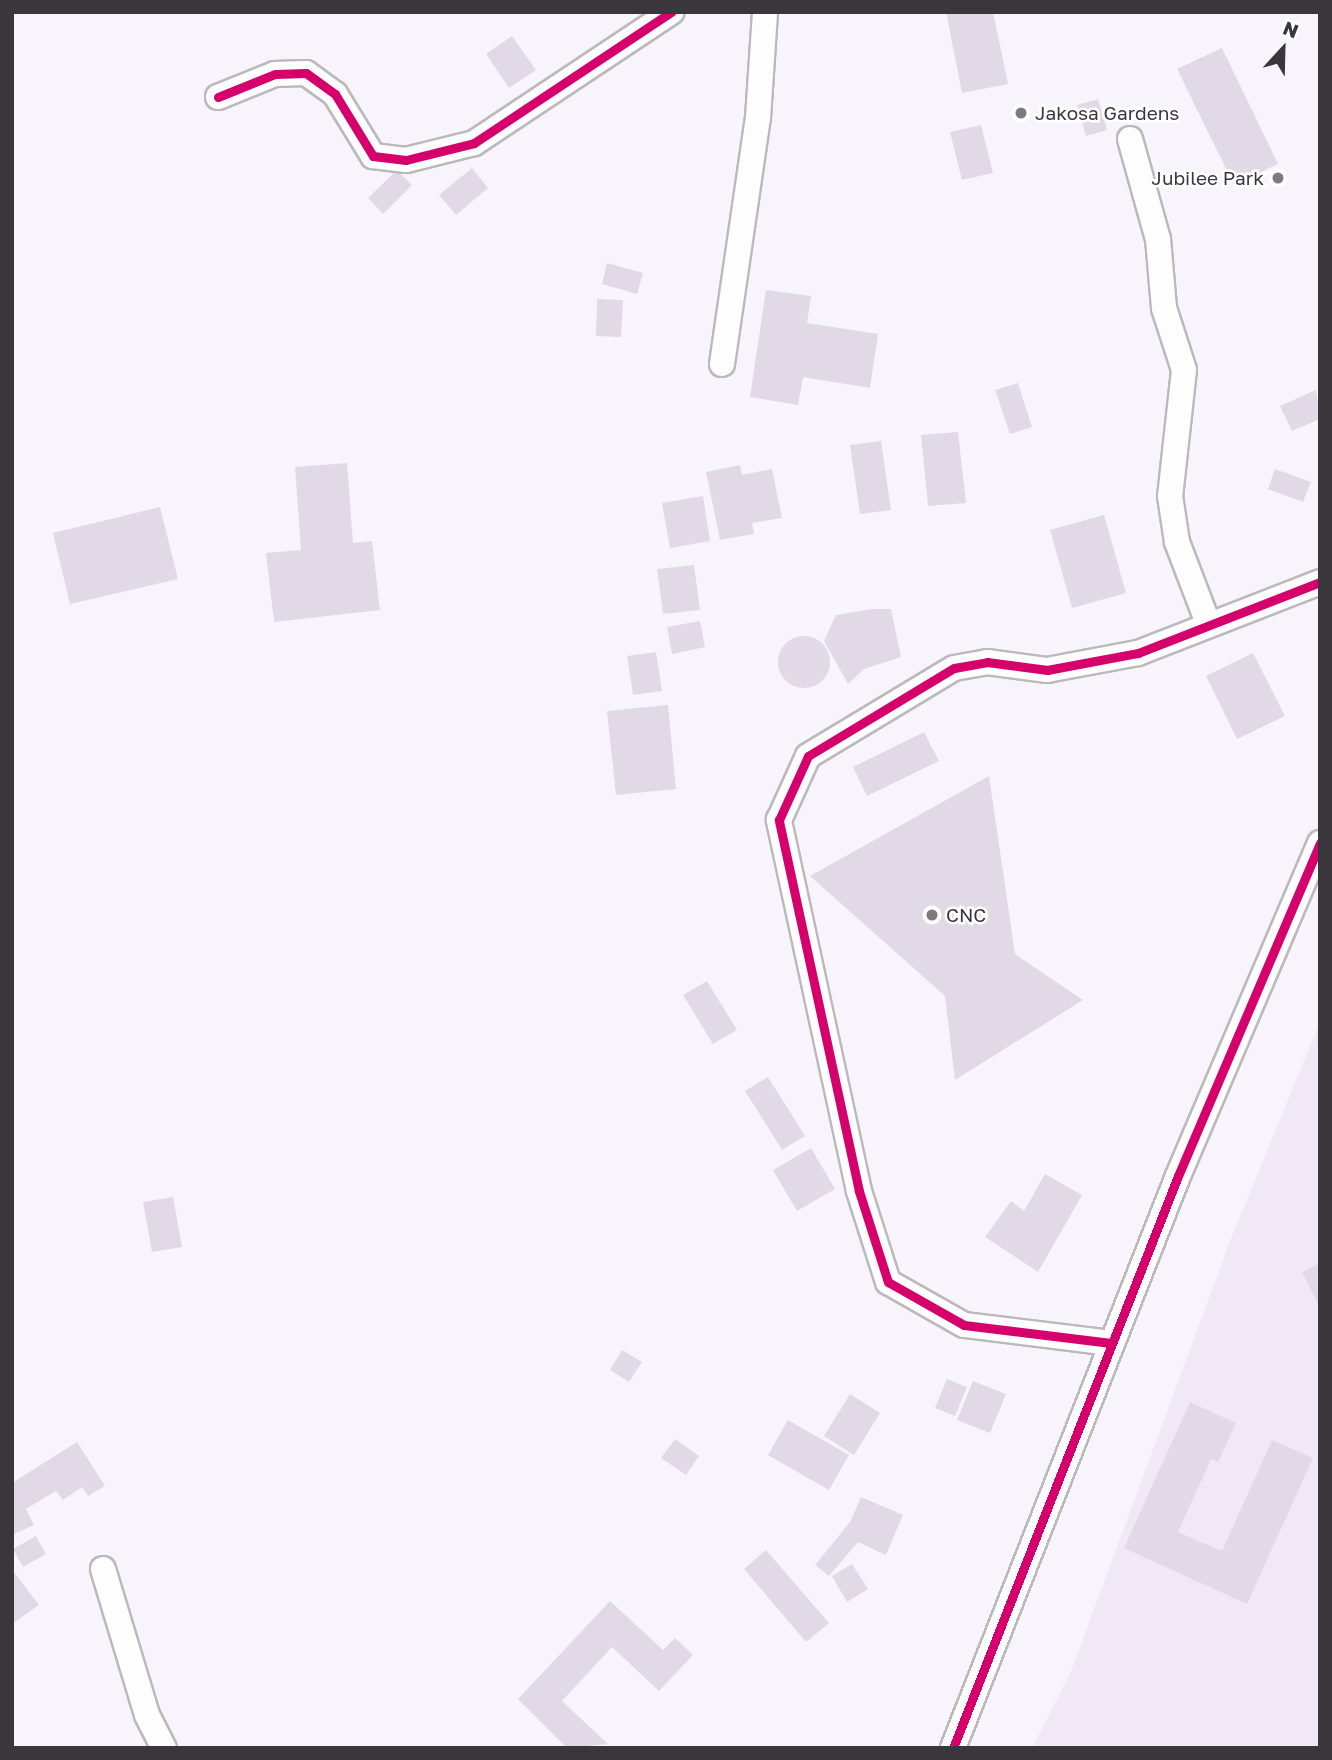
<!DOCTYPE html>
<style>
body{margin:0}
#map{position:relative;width:1332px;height:1760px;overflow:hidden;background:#f8f4fb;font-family:"Golos Text",sans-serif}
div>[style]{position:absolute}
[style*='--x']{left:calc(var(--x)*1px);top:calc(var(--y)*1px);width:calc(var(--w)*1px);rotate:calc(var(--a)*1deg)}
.built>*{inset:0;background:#f1e8f6}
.building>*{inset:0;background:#e1dae6}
.round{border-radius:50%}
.roads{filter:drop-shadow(2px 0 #bcb9be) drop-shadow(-2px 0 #bcb9be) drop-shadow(0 2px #bcb9be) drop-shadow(0 -2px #bcb9be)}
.street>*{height:24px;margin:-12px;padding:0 12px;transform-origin:12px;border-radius:12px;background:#fefdfe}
.cycleway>*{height:9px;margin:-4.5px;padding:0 4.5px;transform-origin:4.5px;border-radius:4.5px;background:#d6006c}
.dots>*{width:19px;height:19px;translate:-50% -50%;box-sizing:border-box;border:4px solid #fff;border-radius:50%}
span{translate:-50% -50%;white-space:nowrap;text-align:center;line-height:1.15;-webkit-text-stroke:5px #fff;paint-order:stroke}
.poi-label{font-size:19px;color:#3a373c}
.left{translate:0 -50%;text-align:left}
.right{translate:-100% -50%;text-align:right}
.frame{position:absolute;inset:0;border:14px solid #3a373c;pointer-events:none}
.north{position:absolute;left:1248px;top:14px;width:70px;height:70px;-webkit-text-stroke:5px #fff;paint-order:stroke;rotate:22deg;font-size:19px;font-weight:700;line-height:28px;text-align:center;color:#3a373c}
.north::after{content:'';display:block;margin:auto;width:24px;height:32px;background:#3a373c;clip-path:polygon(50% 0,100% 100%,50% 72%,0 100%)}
</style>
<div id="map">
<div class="built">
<div style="clip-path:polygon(1320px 1022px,1320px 1748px,1032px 1748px,1070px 1674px,1230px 1241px)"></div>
</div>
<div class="building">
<div style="clip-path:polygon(946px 12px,993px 12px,1008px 84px,962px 93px)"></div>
<div style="clip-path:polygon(512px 36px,536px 70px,509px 88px,486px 54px)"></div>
<div style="clip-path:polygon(1222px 48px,1278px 164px,1234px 185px,1177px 69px)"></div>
<div style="clip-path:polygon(1098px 99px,1107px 130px,1086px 136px,1077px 105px)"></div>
<div style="clip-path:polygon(981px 125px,993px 173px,962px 180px,950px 132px)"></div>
<div style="clip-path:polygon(472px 168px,488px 188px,456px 215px,439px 195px)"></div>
<div style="clip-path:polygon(397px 170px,412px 185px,383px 214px,368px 198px)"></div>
<div style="clip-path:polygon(607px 263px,643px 273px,637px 294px,602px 284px)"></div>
<div style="clip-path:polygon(766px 290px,811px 296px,807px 323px,878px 334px,870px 388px,803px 377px,798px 405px,750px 397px)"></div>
<div style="clip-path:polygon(597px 299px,623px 300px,621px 337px,596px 336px)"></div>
<div style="clip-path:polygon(1018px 383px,1032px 427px,1010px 434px,995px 390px)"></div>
<div style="clip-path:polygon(1316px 390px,1320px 419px,1292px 431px,1280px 406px)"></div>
<div style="clip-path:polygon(958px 432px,966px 503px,928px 506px,921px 435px)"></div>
<div style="clip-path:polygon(881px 441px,891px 510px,860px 514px,850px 445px)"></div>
<div style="clip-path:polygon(347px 463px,353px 543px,372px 541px,380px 610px,274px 622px,266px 553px,301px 550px,295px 467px)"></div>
<div style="clip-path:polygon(740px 465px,742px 475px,772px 469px,782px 518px,752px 523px,754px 534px,720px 540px,706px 472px)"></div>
<div style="clip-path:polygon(1275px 469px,1311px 482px,1303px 502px,1268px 489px)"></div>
<div style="clip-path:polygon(703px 496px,710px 541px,670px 548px,662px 503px)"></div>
<div style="clip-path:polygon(160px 507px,178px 579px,70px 604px,53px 533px)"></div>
<div style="clip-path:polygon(1104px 515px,1126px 593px,1072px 608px,1050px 530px)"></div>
<div style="clip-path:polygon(694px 565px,700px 610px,663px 614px,657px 569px)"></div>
<div style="clip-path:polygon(872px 609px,891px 609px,901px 657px,864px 669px,848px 684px,824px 641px,836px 615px)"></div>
<div style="clip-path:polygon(700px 621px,705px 647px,672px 654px,667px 627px)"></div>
<div class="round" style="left:778px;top:636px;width:52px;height:52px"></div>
<div style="clip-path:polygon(656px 652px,662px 691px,633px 695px,627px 656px)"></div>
<div style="clip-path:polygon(1253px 653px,1285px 716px,1237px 739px,1206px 676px)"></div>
<div style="clip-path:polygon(668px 705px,676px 789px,616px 795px,607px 711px)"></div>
<div style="clip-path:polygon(924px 732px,939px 761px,867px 796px,853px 767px)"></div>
<div style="clip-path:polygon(989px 776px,1015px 954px,1083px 1000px,955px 1080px,945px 996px,810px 876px)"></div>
<div style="clip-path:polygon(707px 981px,737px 1030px,713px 1044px,683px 995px)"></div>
<div style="clip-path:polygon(768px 1077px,805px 1136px,782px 1150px,745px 1091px)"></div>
<div style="clip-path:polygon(811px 1148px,835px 1189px,797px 1211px,773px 1170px)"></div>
<div style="clip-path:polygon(1045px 1174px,1082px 1195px,1038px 1272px,985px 1237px,1011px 1201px,1024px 1211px)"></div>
<div style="clip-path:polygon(173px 1197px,182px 1247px,152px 1252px,143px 1202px)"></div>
<div style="clip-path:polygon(1320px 1263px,1320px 1308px,1302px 1272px)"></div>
<div style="clip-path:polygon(622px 1350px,642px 1362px,629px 1382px,610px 1370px)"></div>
<div style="clip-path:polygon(947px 1379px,967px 1387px,955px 1416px,935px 1408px)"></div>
<div style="clip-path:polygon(973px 1381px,1006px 1394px,990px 1433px,957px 1420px)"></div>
<div style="clip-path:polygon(850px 1394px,880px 1413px,854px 1455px,824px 1436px)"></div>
<div style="clip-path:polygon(1190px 1402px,1236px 1423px,1218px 1462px,1211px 1459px,1178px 1532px,1222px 1551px,1272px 1440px,1313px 1458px,1247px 1604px,1124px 1548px)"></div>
<div style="clip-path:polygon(788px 1420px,849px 1455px,829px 1490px,768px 1455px)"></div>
<div style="clip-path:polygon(675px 1439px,699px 1456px,686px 1475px,661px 1458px)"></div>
<div style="clip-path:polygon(77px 1442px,105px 1486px,88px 1496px,82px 1487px,63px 1500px,56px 1491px,26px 1509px,34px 1525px,12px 1535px,12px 1483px)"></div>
<div style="clip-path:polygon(861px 1497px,903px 1515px,886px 1555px,858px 1542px,829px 1576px,815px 1565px,850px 1522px)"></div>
<div style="clip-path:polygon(36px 1536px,46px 1554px,23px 1567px,13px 1549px)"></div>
<div style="clip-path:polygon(766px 1550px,829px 1623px,806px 1642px,744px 1569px)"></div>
<div style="clip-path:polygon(852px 1564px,868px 1589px,847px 1602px,832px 1576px)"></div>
<div style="clip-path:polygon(14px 1572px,39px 1605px,12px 1624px,12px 1574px)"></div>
<div style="clip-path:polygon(610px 1601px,663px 1650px,675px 1638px,693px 1655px,659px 1691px,612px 1647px,562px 1701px,608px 1744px,567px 1748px,518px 1699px)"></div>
</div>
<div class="roads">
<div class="street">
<div style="--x:218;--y:97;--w:61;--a:-22"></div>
<div style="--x:275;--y:74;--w:31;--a:-2"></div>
<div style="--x:306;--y:73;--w:36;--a:36"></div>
<div style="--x:335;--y:94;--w:73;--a:58.5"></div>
<div style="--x:373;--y:156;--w:33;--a:7"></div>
<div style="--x:406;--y:160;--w:70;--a:-14"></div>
<div style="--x:474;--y:143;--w:237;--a:-33.6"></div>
<div style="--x:1130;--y:139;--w:104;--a:74.4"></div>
<div style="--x:1158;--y:239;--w:69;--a:85"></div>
<div style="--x:1164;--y:308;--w:65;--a:72.1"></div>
<div style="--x:1184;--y:370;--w:127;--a:96.3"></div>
<div style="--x:1170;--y:496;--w:47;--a:81.3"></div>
<div style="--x:1177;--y:542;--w:87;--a:69.1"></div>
<div style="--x:722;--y:364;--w:249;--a:-81.7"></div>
<div style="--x:758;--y:118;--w:106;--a:-86.2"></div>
<div style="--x:1111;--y:1343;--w:148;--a:-173"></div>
<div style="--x:964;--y:1325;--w:87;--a:-150.5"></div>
<div style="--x:888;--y:1282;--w:96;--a:-107.7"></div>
<div style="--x:859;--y:1191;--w:380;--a:-102.2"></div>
<div style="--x:779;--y:820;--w:70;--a:-65.6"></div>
<div style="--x:808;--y:756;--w:170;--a:-31.1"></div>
<div style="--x:954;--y:668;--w:34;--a:-10"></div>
<div style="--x:987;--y:662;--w:61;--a:7.6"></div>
<div style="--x:1047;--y:670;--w:93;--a:-10.6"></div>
<div style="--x:1138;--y:653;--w:195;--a:-21.3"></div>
<div style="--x:103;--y:1569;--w:152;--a:73.2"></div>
<div style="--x:147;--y:1715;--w:37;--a:63"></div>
<div style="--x:953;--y:1748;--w:615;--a:-68.53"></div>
<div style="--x:1178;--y:1176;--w:362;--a:-66.9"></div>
</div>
</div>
<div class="cycleway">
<div style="--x:218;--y:97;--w:61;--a:-22"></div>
<div style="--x:275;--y:74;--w:31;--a:-2"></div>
<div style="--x:306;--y:73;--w:36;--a:36"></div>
<div style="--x:335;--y:94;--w:73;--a:58.5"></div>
<div style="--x:373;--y:156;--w:33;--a:7"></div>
<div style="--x:406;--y:160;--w:70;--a:-14"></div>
<div style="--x:474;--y:143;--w:237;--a:-33.6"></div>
<div style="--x:1111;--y:1343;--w:148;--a:-173"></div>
<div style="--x:964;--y:1325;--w:87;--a:-150.5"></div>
<div style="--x:888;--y:1282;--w:96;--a:-107.7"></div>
<div style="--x:859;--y:1191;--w:380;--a:-102.2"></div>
<div style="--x:779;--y:820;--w:70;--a:-65.6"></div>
<div style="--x:808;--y:756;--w:170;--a:-31.1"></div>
<div style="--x:954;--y:668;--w:34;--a:-10"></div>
<div style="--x:987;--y:662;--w:61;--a:7.6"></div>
<div style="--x:1047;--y:670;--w:93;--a:-10.6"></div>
<div style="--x:1138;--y:653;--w:195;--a:-21.3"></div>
<div style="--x:953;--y:1748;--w:615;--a:-68.53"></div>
<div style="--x:1178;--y:1176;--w:362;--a:-66.9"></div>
</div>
<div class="dots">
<div style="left:1021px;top:113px;background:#7c797f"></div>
<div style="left:1278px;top:178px;background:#7c797f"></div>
<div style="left:932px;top:915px;background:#7c797f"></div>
</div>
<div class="poi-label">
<span class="left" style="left:1035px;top:113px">Jakosa Gardens</span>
<span class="right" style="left:1264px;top:178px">Jubilee Park</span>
<span class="left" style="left:946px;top:915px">CNC</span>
</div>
<div class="frame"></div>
<div class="north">N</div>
</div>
